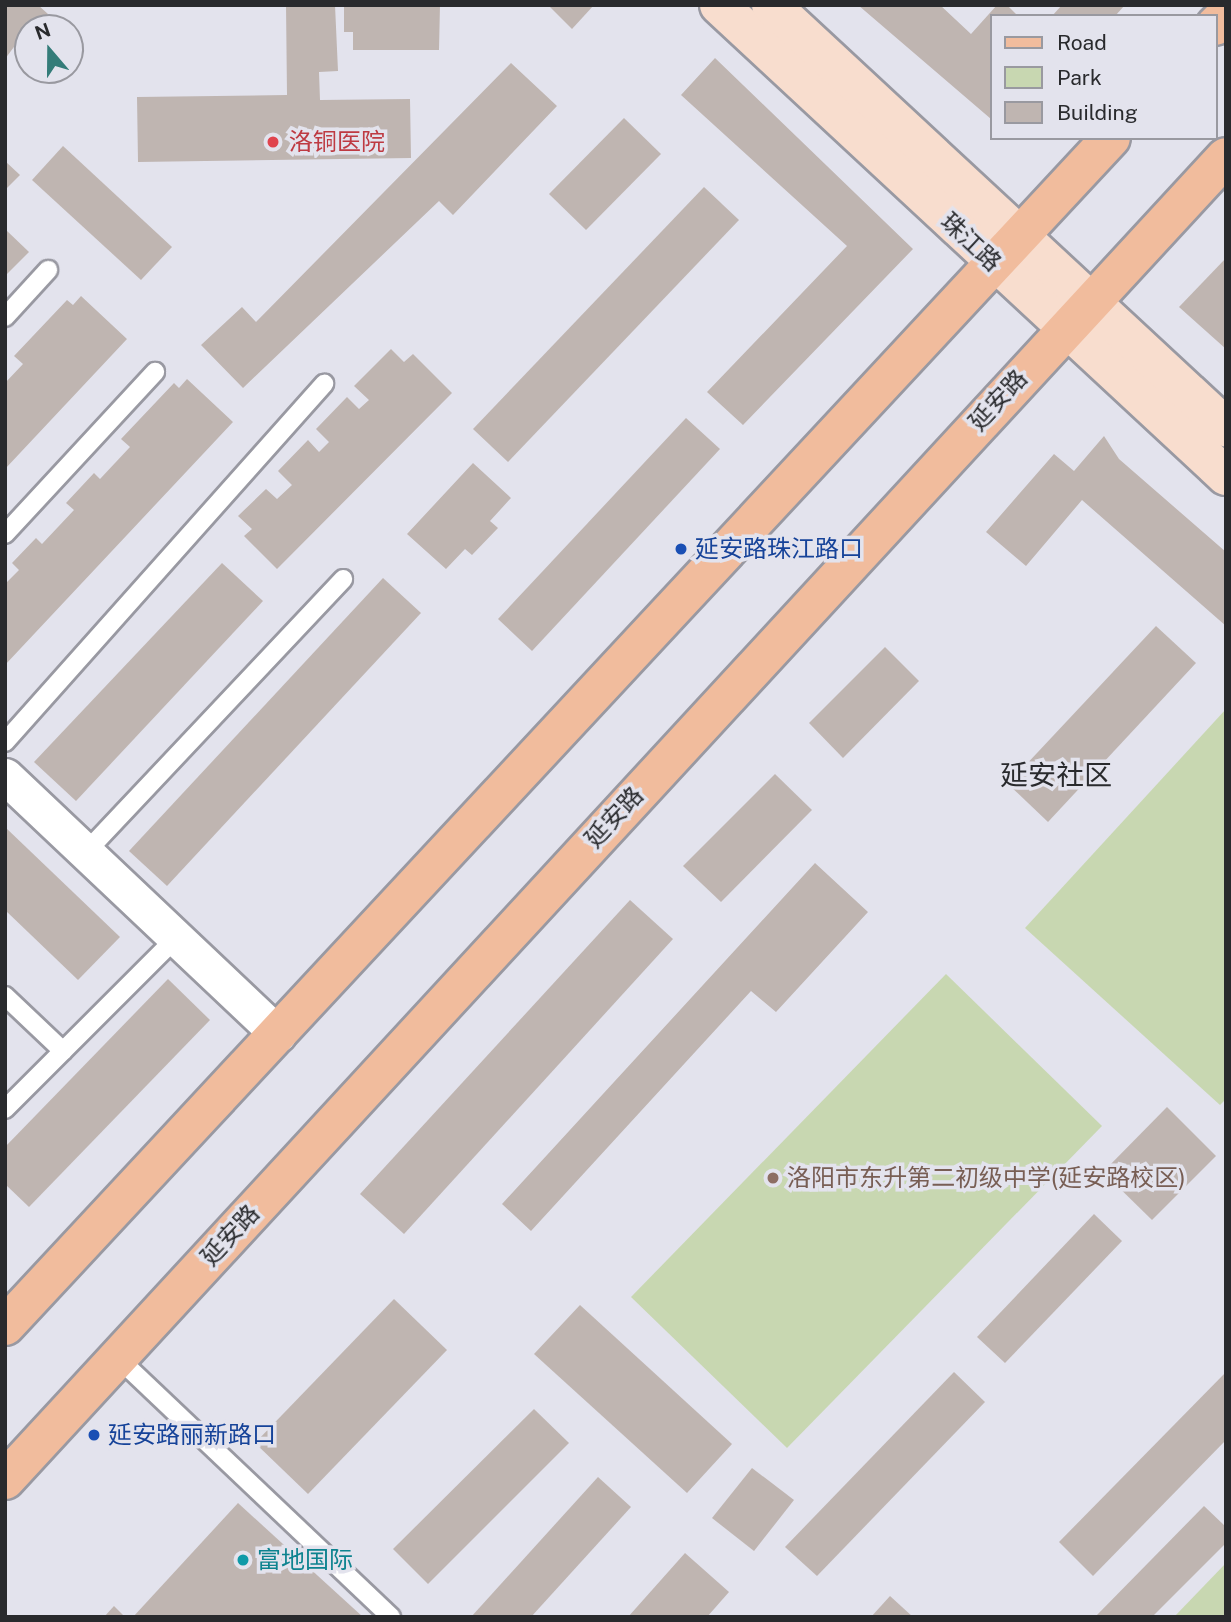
<!DOCTYPE html>
<meta charset="utf-8">
<style>
body{margin:0}
#map{position:relative;width:1231px;height:1622px;overflow:hidden;background:#e3e3ed;font-family:"Public Sans","Noto Sans SC",sans-serif}
div>[style]{position:absolute}
[style*='--x']{left:calc(var(--x)*1px);top:calc(var(--y)*1px);width:calc(var(--w)*1px);rotate:calc(var(--a)*1deg)}
.green>*{inset:0;background:#c8d7b1}
.building>*{inset:0;background:#bfb5b1}
.roads{filter:drop-shadow(2px 0 #9999a2) drop-shadow(-2px 0 #9999a2) drop-shadow(0 2px #9999a2) drop-shadow(0 -2px #9999a2)}
.service>*{height:18px;margin:-9px;padding:0 9px;transform-origin:9px;border-radius:9px;background:#fff}
.minor>*{height:35px;margin:-17.5px;padding:0 17.5px;transform-origin:17.5px;border-radius:17.5px;background:#fff}
.secondary>*{height:38px;margin:-19px;padding:0 19px;transform-origin:19px;border-radius:19px;background:#f8ddce}
.primary>*{height:38px;margin:-19px;padding:0 19px;transform-origin:19px;border-radius:19px;background:#f1bc9d}
.dots>*{width:19px;height:19px;translate:-50% -50%;box-sizing:border-box;border:4px solid #e3e3ed;border-radius:50%}
span{translate:-50% -50%;white-space:nowrap;text-align:center;line-height:1.15;-webkit-text-stroke:7px #e3e3ed;paint-order:stroke}
.health-label{font-size:24px;color:#be3a42}
.left{translate:0 -50%;text-align:left}
.street-label{font-size:24px;color:#292a2d}
.transit-label{font-size:24px;color:#164399}
.education-label{font-size:24px;color:#785e54}
.culture-label{font-size:24px;color:#0d838f}
.quarter-label{font-size:28px;color:#292a2d}
.frame{position:absolute;inset:0;border:7px solid #292a2d;pointer-events:none}
.legend{position:absolute;left:990px;top:14px;width:228px;height:126px;box-sizing:border-box;background:#e3e3ed;border:2px solid #9999a0;margin:0;padding:9px 12px;list-style:none;font-size:21px;color:#292a2d}
.legend li{display:flex;align-items:center;gap:14px;height:35px}
.legend b{width:35px;border:2px solid #9999a0}
.north{position:absolute;left:14px;top:14px;width:70px;height:70px;box-sizing:border-box;background:#e3e3ed;border:2px solid #9999a0;border-radius:50%;rotate:340deg;font-size:19px;font-weight:700;line-height:28px;text-align:center;color:#292a2d}
.north::after{content:'';display:block;margin:auto;width:24px;height:32px;background:#347c79;clip-path:polygon(50% 0,100% 100%,50% 72%,0 100%)}
</style>
<div id="map">
<div class="green">
<div style="clip-path:polygon(1226px 709px,1226px 1099px,1220px 1105px,1025px 928px)"></div>
<div style="clip-path:polygon(946px 974px,1102px 1126px,787px 1448px,631px 1297px)"></div>
<div style="clip-path:polygon(1226px 1563px,1226px 1617px,1174px 1617px)"></div>
</div>
<div class="building">
<div style="clip-path:polygon(5px 5px,38px 5px,48px 14px,28px 28px,5px 59px)"></div>
<div style="clip-path:polygon(286px 5px,335px 5px,338px 71px,319px 72px,320px 100px,410px 99px,411px 158px,138px 162px,137px 97px,287px 95px)"></div>
<div style="clip-path:polygon(344px 5px,440px 5px,439px 50px,353px 50px,353px 32px,344px 32px)"></div>
<div style="clip-path:polygon(548px 5px,594px 5px,572px 29px)"></div>
<div style="clip-path:polygon(858px 5px,940px 5px,971px 34px,997px 5px,1007px 5px,1018px 16px,991px 16px,991px 119px)"></div>
<div style="clip-path:polygon(1062px 5px,1125px 5px,1115px 16px,1052px 16px)"></div>
<div style="clip-path:polygon(715px 58px,913px 249px,743px 425px,707px 392px,847px 246px,681px 95px)"></div>
<div style="clip-path:polygon(511px 63px,557px 106px,453px 215px,439px 201px,243px 388px,201px 345px,242px 307px,256px 322px)"></div>
<div style="clip-path:polygon(624px 118px,661px 154px,586px 230px,549px 194px)"></div>
<div style="clip-path:polygon(63px 146px,172px 247px,141px 280px,32px 180px)"></div>
<div style="clip-path:polygon(5px 161px,20px 175px,5px 190px)"></div>
<div style="clip-path:polygon(704px 187px,739px 220px,508px 462px,473px 429px)"></div>
<div style="clip-path:polygon(5px 229px,29px 252px,5px 276px)"></div>
<div style="clip-path:polygon(1226px 258px,1226px 349px,1179px 307px)"></div>
<div style="clip-path:polygon(81px 296px,127px 339px,5px 469px,5px 383px,23px 364px,14px 356px,67px 300px,73px 305px)"></div>
<div style="clip-path:polygon(391px 349px,404px 362px,413px 354px,452px 393px,277px 569px,244px 536px,252px 529px,238px 516px,266px 489px,277px 499px,292px 485px,278px 471px,308px 440px,319px 452px,329px 442px,316px 429px,347px 397px,359px 409px,369px 400px,354px 386px)"></div>
<div style="clip-path:polygon(187px 379px,233px 422px,5px 665px,5px 584px,19px 570px,12px 563px,36px 538px,42px 544px,74px 510px,66px 503px,94px 473px,100px 479px,130px 447px,121px 439px,174px 383px,179px 388px)"></div>
<div style="clip-path:polygon(686px 418px,720px 449px,532px 651px,498px 619px)"></div>
<div style="clip-path:polygon(1104px 436px,1119px 459px,1226px 552px,1226px 626px,1082px 500px,1026px 566px,986px 532px,1054px 454px,1074px 471px)"></div>
<div style="clip-path:polygon(473px 463px,511px 498px,490px 521px,498px 528px,472px 555px,465px 549px,446px 569px,407px 534px)"></div>
<div style="clip-path:polygon(222px 563px,263px 601px,76px 801px,34px 762px)"></div>
<div style="clip-path:polygon(383px 578px,421px 613px,167px 886px,129px 851px)"></div>
<div style="clip-path:polygon(1156px 626px,1196px 663px,1048px 822px,1008px 784px)"></div>
<div style="clip-path:polygon(885px 647px,919px 681px,843px 758px,809px 723px)"></div>
<div style="clip-path:polygon(775px 774px,812px 810px,721px 902px,683px 866px)"></div>
<div style="clip-path:polygon(5px 827px,120px 937px,78px 980px,5px 910px)"></div>
<div style="clip-path:polygon(815px 863px,868px 912px,776px 1012px,751px 991px,531px 1231px,502px 1204px)"></div>
<div style="clip-path:polygon(630px 900px,673px 939px,404px 1234px,360px 1194px)"></div>
<div style="clip-path:polygon(168px 979px,210px 1020px,29px 1207px,5px 1184px,5px 1147px)"></div>
<div style="clip-path:polygon(1167px 1107px,1216px 1156px,1152px 1220px,1103px 1172px)"></div>
<div style="clip-path:polygon(1094px 1214px,1122px 1241px,1005px 1363px,977px 1337px)"></div>
<div style="clip-path:polygon(394px 1299px,447px 1350px,308px 1494px,255px 1443px)"></div>
<div style="clip-path:polygon(580px 1305px,732px 1444px,687px 1493px,534px 1354px)"></div>
<div style="clip-path:polygon(954px 1372px,985px 1402px,817px 1576px,785px 1547px)"></div>
<div style="clip-path:polygon(1226px 1372px,1226px 1440px,1093px 1576px,1059px 1542px)"></div>
<div style="clip-path:polygon(534px 1409px,569px 1443px,428px 1584px,393px 1549px)"></div>
<div style="clip-path:polygon(752px 1468px,794px 1500px,754px 1551px,712px 1518px)"></div>
<div style="clip-path:polygon(598px 1477px,631px 1507px,531px 1617px,471px 1617px)"></div>
<div style="clip-path:polygon(238px 1503px,363px 1617px,133px 1617px)"></div>
<div style="clip-path:polygon(1204px 1506px,1226px 1527px,1226px 1543px,1152px 1617px,1095px 1617px)"></div>
<div style="clip-path:polygon(685px 1553px,729px 1592px,707px 1617px,628px 1617px)"></div>
<div style="clip-path:polygon(890px 1596px,913px 1617px,871px 1617px)"></div>
<div style="clip-path:polygon(114px 1606px,125px 1617px,104px 1617px)"></div>
</div>
<div class="roads">
<div class="service">
<div style="--x:5;--y:317;--w:64;--a:-47.5"></div>
<div style="--x:5;--y:534;--w:221;--a:-47.2"></div>
<div style="--x:5;--y:742;--w:480;--a:-48.3"></div>
<div style="--x:86;--y:852;--w:375;--a:-46.7"></div>
<div style="--x:5;--y:996;--w:80;--a:43.5"></div>
<div style="--x:5;--y:1109;--w:242;--a:-45"></div>
<div style="--x:117;--y:1357;--w:378;--a:43.5"></div>
</div>
<div class="minor">
<div style="--x:5;--y:776;--w:376;--a:43.4"></div>
</div>
<div class="secondary">
<div style="--x:719;--y:5;--w:692;--a:42.89"></div>
<div style="--x:771;--y:5;--w:621;--a:42.85"></div>
</div>
<div class="primary">
<div style="--x:1215;--y:26;--w:16;--a:-45"></div>
<div style="--x:5;--y:1326;--w:1623;--a:-47.05"></div>
<div style="--x:5;--y:1480;--w:1800;--a:-47.3"></div>
</div>
</div>
<div class="dots">
<div style="left:273px;top:142px;background:#e0444e"></div>
<div style="left:681px;top:549px;background:#1a4fb4"></div>
<div style="left:773px;top:1178px;background:#8d6e63"></div>
<div style="left:94px;top:1435px;background:#1a4fb4"></div>
<div style="left:243px;top:1560px;background:#0f9aa8"></div>
</div>
<div class="health-label">
<span class="left" style="left:289px;top:142px">洛铜医院</span>
</div>
<div class="street-label">
<span style="left:971px;top:242px;rotate:43deg">珠江路</span>
<span style="left:998px;top:400px;rotate:-47deg">延安路</span>
<span style="left:614px;top:817px;rotate:-47deg">延安路</span>
<span style="left:230px;top:1235px;rotate:-47deg">延安路</span>
</div>
<div class="transit-label">
<span class="left" style="left:695px;top:549px">延安路珠江路口</span>
<span class="left" style="left:108px;top:1435px">延安路丽新路口</span>
</div>
<div class="education-label">
<span class="left" style="left:787px;top:1178px">洛阳市东升第二初级中学(延安路校区)</span>
</div>
<div class="culture-label">
<span class="left" style="left:257px;top:1560px">富地国际</span>
</div>
<div class="quarter-label">
<span style="left:1056px;top:775px">延安社区</span>
</div>
<div class="frame"></div>
<ul class="legend">
<li><b style="height:9px;background:#f1bc9d"></b>Road</li>
<li><b style="height:19px;background:#c8d7b1"></b>Park</li>
<li><b style="height:19px;background:#bfb5b1"></b>Building</li>
</ul>
<div class="north">N</div>
</div>
